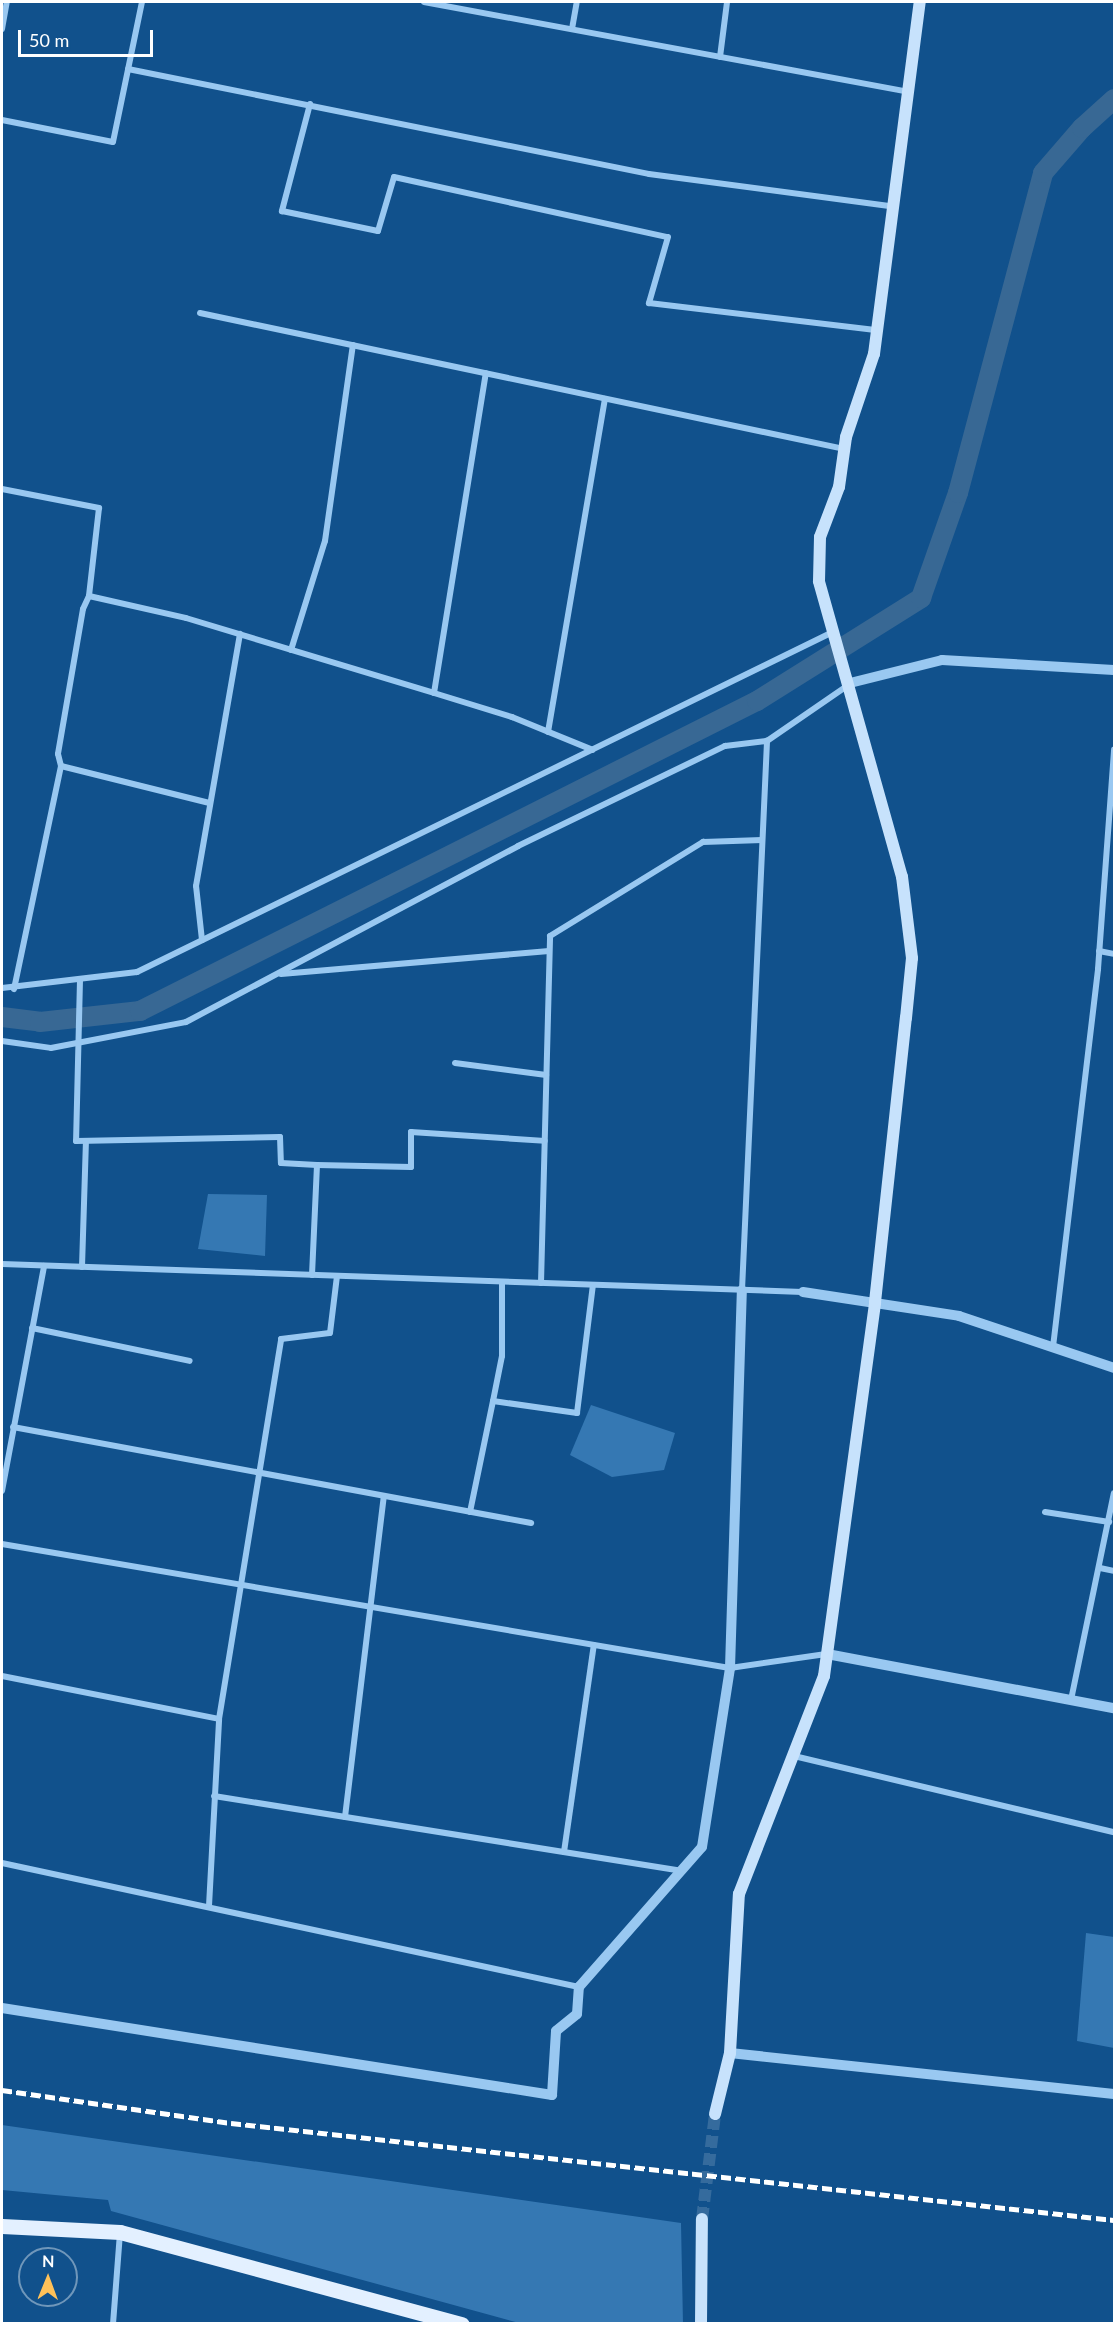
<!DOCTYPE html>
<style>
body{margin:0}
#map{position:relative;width:1116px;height:2325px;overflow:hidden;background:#11518c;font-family:Lato,sans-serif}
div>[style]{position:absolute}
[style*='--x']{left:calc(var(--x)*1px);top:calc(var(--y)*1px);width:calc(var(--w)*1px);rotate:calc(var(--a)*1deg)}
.canal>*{height:20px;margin:-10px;padding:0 10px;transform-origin:10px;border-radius:10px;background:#386894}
.building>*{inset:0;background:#3578b3}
.secondary-tunnel>*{height:12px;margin-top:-6px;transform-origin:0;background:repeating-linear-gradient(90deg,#356b9d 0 12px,transparent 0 18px)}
.minor>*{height:6px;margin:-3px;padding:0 3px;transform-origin:3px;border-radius:3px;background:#99c8f1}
.tertiary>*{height:10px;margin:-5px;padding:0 5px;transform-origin:5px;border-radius:5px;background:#99c8f1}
.secondary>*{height:12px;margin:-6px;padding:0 6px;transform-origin:6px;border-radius:6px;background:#c7e2fc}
.primary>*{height:15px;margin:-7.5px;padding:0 7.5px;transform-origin:7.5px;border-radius:7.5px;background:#e3f0ff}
.rail>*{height:4.5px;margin-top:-2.25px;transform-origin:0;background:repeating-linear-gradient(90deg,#fff 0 10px,transparent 0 14.5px)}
span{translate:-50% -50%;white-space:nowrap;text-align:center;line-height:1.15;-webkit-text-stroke:6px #11518c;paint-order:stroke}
.frame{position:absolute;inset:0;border:3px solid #fff;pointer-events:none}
.north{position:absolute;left:18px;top:2247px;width:60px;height:60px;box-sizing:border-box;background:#11518c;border:2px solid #7097ba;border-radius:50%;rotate:1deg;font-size:16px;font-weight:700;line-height:24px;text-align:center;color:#fff}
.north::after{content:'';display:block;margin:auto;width:21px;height:27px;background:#ffc159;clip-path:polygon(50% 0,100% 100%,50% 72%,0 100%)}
.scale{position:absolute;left:18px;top:30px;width:135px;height:27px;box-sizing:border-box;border:3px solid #fff;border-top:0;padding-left:8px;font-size:18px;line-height:21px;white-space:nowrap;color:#fff;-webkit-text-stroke:4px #11518c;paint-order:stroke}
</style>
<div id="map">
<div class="canal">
<div style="--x:2;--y:1017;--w:38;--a:7"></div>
<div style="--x:40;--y:1022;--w:101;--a:-6.3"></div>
<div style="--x:140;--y:1011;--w:690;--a:-26.68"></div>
<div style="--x:757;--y:701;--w:194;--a:-32.1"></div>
<div style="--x:921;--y:598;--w:111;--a:-70.6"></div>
<div style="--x:958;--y:493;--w:331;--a:-75.1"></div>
<div style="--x:1043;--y:173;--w:60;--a:-49.1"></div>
<div style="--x:1082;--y:128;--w:43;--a:-42.2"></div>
</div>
<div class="building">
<div style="clip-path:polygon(208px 1194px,267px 1195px,265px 1256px,198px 1249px)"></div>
<div style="clip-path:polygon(591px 1405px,675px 1433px,664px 1470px,612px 1477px,570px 1455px)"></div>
<div style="clip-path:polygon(1086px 1933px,1114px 1937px,1114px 2048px,1077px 2041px)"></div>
<div style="clip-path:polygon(2px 2125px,681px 2223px,683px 2324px,523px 2324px,111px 2211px,108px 2200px,2px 2190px)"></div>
</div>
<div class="secondary-tunnel">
<div style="--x:702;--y:2219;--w:106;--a:-82.9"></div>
</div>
<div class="minor">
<div style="--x:424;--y:2;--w:493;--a:10.5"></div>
<div style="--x:2;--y:29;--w:27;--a:-80"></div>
<div style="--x:572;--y:29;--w:27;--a:-80"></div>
<div style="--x:720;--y:57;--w:55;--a:-82.7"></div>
<div style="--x:128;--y:69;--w:531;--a:11.39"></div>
<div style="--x:649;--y:174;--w:248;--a:7.6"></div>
<div style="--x:310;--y:104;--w:111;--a:104.7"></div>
<div style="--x:282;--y:211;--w:98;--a:11.8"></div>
<div style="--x:378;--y:231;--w:56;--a:-73.5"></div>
<div style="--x:394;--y:177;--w:280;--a:12.4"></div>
<div style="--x:668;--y:237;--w:69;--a:106.1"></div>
<div style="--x:649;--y:303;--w:230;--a:6.8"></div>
<div style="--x:2;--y:120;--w:113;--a:11.2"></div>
<div style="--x:113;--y:142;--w:143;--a:-78.3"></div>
<div style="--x:200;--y:313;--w:658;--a:11.92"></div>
<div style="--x:2;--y:489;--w:99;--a:11.1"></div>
<div style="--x:99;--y:508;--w:89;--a:96.5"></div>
<div style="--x:89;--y:596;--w:14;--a:115"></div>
<div style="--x:83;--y:609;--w:147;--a:99.8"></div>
<div style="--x:58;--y:754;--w:12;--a:76"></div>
<div style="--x:61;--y:766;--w:228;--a:101.9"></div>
<div style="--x:89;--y:596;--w:99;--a:12.8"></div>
<div style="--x:186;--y:618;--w:259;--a:16.8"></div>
<div style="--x:434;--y:693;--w:82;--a:17.1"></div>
<div style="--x:512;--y:717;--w:87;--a:22.2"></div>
<div style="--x:291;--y:650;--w:114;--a:-72.7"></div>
<div style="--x:325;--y:541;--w:198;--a:-81.9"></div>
<div style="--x:434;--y:693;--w:324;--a:-80.8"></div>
<div style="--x:548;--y:732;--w:338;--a:-80.3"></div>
<div style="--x:61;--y:766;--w:153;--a:14"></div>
<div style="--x:202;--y:940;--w:54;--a:-96.3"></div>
<div style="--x:196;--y:886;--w:256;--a:-80.1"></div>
<div style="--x:1099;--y:951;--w:15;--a:11"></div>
<div style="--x:281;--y:974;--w:269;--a:-4.9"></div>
<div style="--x:80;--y:980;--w:161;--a:91.4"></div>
<div style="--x:76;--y:1141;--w:204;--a:-1.1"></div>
<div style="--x:280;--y:1137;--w:26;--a:88"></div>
<div style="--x:281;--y:1163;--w:36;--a:3"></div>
<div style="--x:2;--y:988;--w:136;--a:-6.8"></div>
<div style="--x:137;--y:972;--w:775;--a:-26.04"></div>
<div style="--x:2;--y:1041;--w:49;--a:8.1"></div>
<div style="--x:51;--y:1048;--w:137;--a:-10.9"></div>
<div style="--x:186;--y:1022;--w:376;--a:-27.9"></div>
<div style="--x:518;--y:846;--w:230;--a:-25.8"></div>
<div style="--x:725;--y:746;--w:42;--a:-6.8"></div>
<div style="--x:455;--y:1063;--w:92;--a:7.5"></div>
<div style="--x:2;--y:1264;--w:801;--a:2"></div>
<div style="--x:82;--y:1267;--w:124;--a:-88.2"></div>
<div style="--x:312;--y:1275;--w:110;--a:-87.4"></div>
<div style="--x:317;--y:1165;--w:94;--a:1.2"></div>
<div style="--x:411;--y:1167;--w:35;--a:-90"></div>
<div style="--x:411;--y:1132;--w:134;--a:3.8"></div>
<div style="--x:541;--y:1283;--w:347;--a:-88.5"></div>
<div style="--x:550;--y:936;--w:180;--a:-31.6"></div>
<div style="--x:703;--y:842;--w:59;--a:-1.9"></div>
<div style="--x:742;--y:1290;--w:550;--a:-87.39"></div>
<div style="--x:767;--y:741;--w:101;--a:-34.5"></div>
<div style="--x:32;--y:1328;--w:161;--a:11.8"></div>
<div style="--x:1053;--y:1347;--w:381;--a:-83.2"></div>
<div style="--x:1098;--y:969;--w:220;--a:-85.8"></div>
<div style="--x:493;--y:1401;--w:46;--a:-78.7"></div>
<div style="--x:502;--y:1356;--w:74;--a:-90"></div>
<div style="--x:13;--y:1427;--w:527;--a:10.5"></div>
<div style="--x:2;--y:1491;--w:229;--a:-79.4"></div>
<div style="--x:470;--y:1512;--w:113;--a:-78.3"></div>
<div style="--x:493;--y:1401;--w:85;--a:8.1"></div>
<div style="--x:577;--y:1413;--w:129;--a:-82.9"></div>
<div style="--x:1045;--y:1512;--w:65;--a:8.9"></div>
<div style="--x:2;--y:1544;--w:738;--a:9.67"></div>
<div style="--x:730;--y:1668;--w:97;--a:-8.3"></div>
<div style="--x:1100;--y:1568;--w:14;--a:12"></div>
<div style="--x:2;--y:1676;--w:221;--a:11.2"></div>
<div style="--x:219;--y:1719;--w:385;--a:-80.7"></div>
<div style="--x:281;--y:1339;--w:49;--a:-7"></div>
<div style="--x:330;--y:1333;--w:57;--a:-83"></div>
<div style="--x:1071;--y:1700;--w:211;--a:-78.3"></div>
<div style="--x:794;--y:1756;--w:329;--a:13.4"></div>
<div style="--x:214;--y:1796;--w:473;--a:9.1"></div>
<div style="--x:345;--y:1817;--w:323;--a:-83.1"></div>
<div style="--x:564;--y:1852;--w:209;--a:-81.8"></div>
<div style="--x:2;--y:1863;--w:590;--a:12.13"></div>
<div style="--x:209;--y:1906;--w:187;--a:-86.9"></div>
<div style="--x:113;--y:2324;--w:92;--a:-85.6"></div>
</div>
<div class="tertiary">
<div style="--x:850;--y:683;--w:95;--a:-14"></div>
<div style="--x:942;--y:660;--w:172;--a:3.3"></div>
<div style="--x:803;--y:1292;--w:158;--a:8.7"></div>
<div style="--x:959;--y:1316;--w:163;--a:18.5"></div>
<div style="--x:827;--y:1654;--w:292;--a:10.7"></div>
<div style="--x:2;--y:2008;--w:557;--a:8.99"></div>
<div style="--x:552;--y:2095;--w:64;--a:-86.4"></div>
<div style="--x:556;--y:2031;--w:27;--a:-39"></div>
<div style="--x:577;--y:2014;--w:27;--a:-86"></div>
<div style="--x:579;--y:1987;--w:186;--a:-48.7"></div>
<div style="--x:702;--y:1847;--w:181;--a:-81.1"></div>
<div style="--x:730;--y:1668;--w:378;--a:-88.2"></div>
<div style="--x:730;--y:2053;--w:386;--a:6.1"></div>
</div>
<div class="secondary">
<div style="--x:715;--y:2114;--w:63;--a:-76.2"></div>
<div style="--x:730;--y:2053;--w:159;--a:-86.8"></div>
<div style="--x:739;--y:1894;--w:234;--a:-68.7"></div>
<div style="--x:824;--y:1676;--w:377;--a:-82.2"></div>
<div style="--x:875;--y:1302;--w:286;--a:-83.8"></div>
<div style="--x:906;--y:1018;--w:60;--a:-84.3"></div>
<div style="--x:912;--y:958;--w:82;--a:-97"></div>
<div style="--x:902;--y:877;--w:307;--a:-105.7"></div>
<div style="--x:819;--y:581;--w:44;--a:-88.7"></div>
<div style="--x:820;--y:537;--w:53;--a:-69.2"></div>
<div style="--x:839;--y:487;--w:50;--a:-82"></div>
<div style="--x:846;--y:437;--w:88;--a:-71.4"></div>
<div style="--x:874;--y:354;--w:355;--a:-82.6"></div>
<div style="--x:701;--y:2324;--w:105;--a:-89.5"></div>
</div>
<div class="primary">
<div style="--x:2;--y:2226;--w:118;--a:2.9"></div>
<div style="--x:120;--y:2232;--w:354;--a:15.1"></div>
</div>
<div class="rail">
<div style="--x:2;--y:2090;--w:231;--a:8.2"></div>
<div style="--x:231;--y:2123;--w:888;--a:6.27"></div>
</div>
<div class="frame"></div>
<div class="north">N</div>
<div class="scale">50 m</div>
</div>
